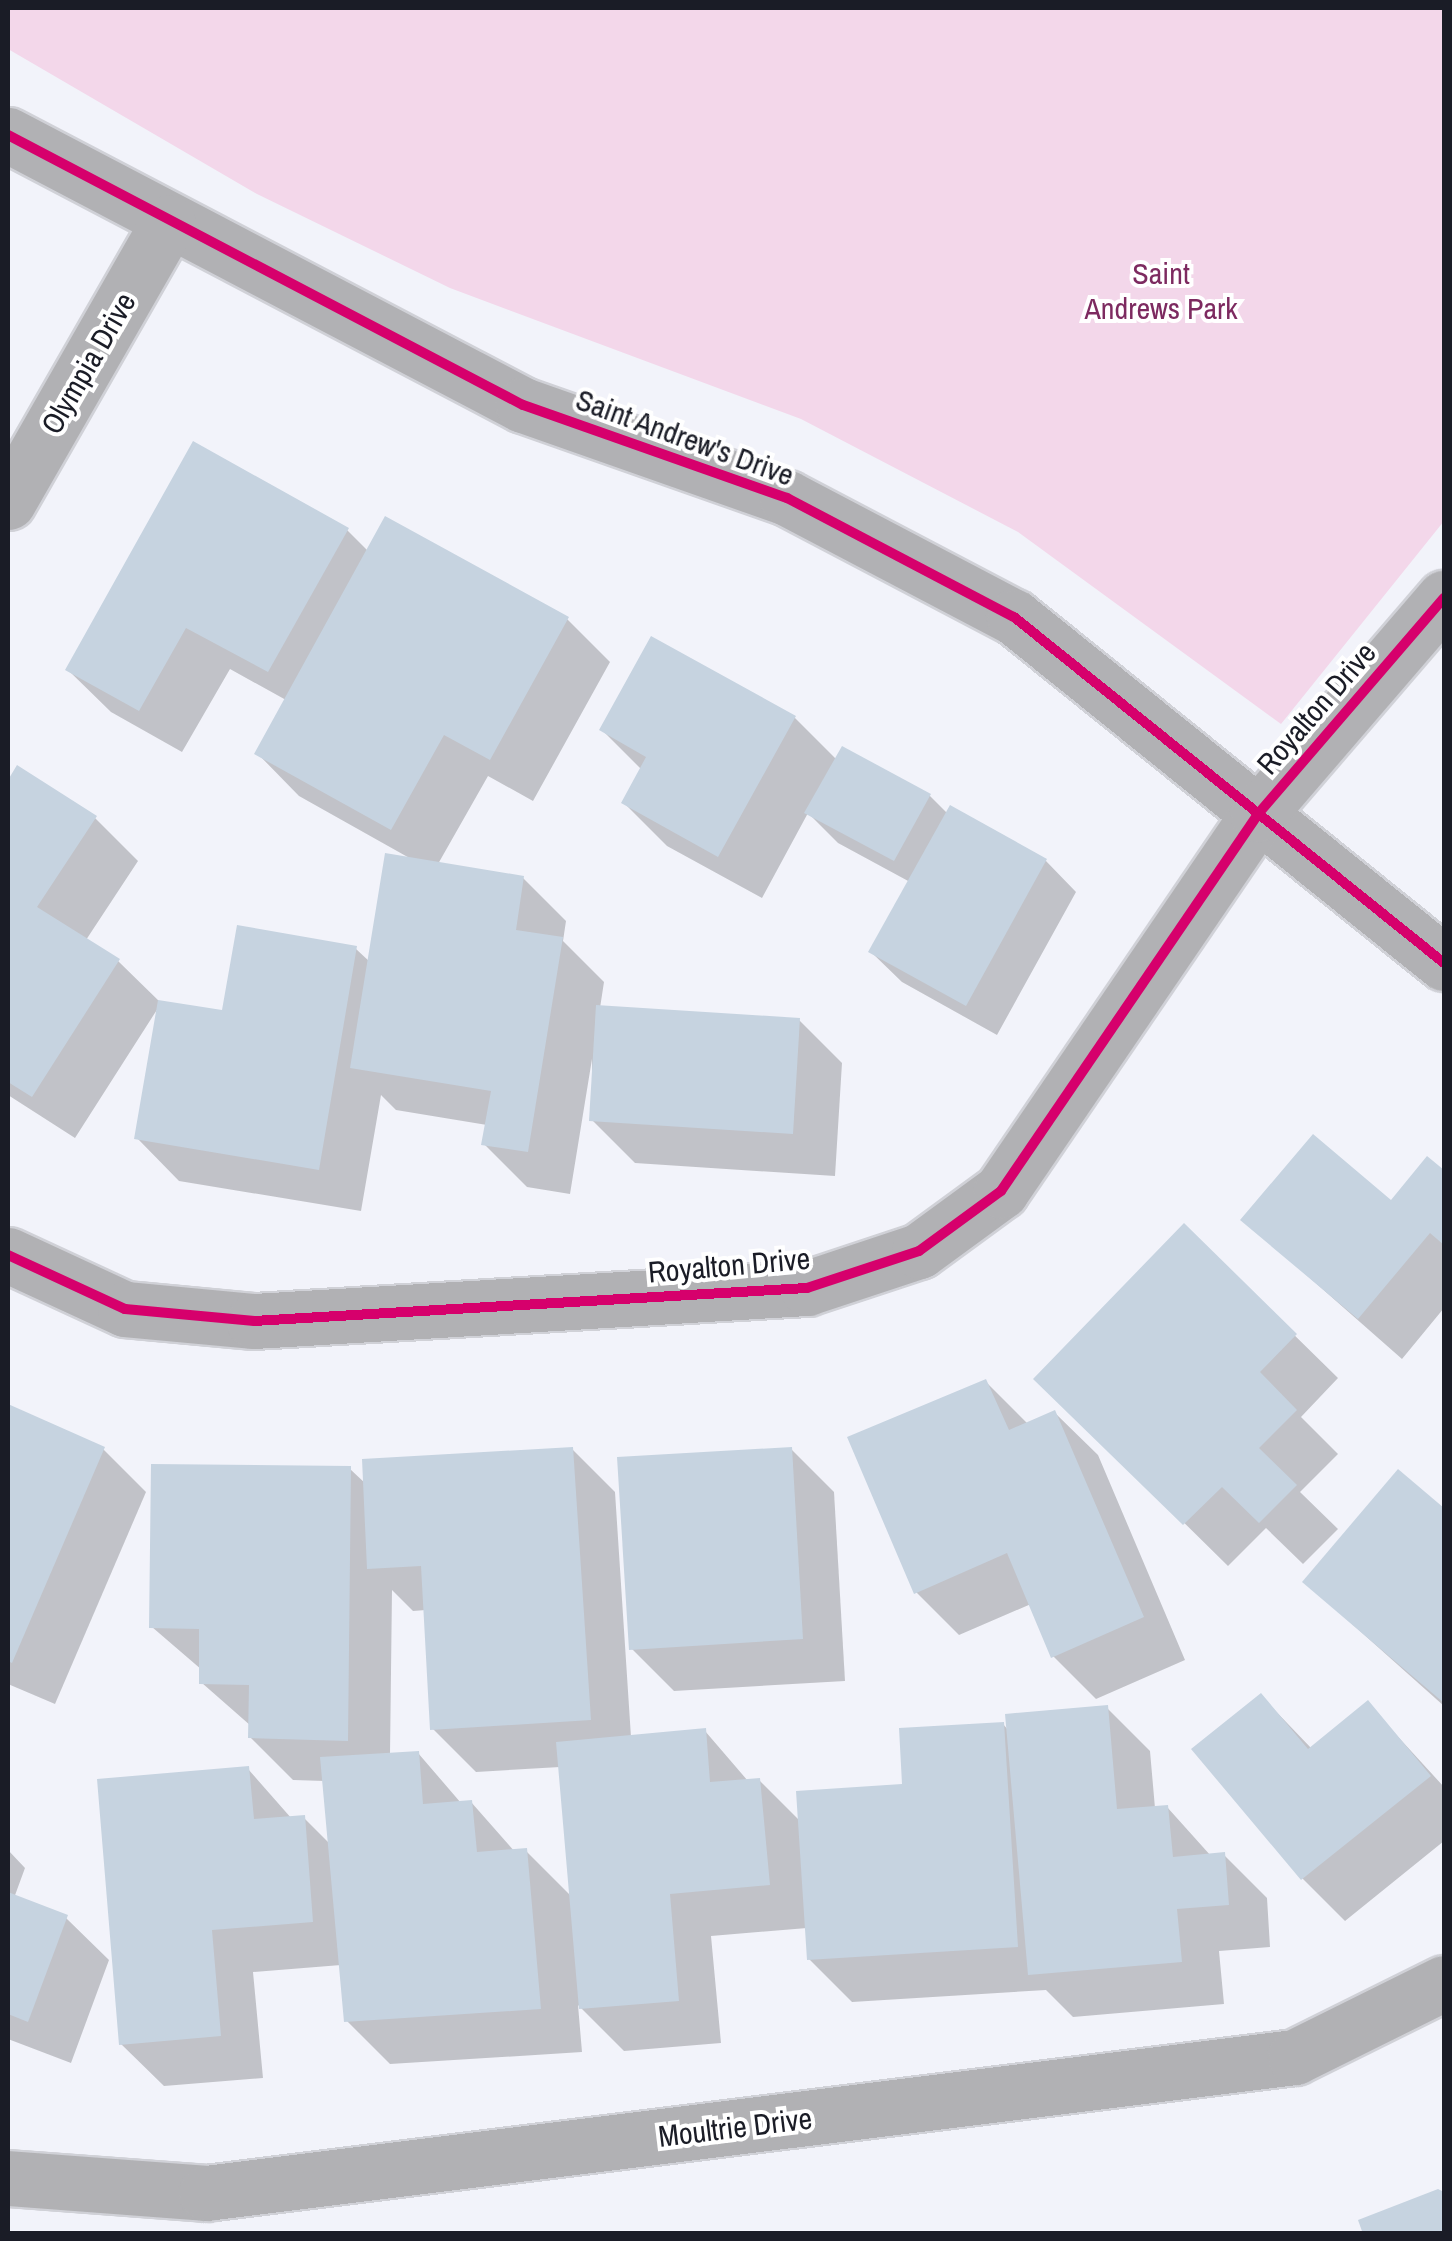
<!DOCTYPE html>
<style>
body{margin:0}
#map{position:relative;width:1452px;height:2241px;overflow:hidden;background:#f2f3fa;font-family:"Archivo Narrow",sans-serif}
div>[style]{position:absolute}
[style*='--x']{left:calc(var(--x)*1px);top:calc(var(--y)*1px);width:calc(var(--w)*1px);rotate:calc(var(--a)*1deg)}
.green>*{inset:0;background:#f3d7ea}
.shadow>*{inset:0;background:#0003}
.building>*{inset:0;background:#c6d3e0}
.roads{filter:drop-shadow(2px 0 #d0d1d7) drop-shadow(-2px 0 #d0d1d7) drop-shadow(0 2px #d0d1d7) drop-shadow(0 -2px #d0d1d7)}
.minor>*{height:55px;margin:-27.5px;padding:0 27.5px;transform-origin:27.5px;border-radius:27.5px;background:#b1b1b4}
.cycleway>*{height:10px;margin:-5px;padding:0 5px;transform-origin:5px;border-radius:5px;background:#d6006c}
span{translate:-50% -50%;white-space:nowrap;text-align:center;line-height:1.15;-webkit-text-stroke:8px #fff;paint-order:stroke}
.park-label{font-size:30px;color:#7d2a60}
.street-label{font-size:30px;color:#1a1c26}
.frame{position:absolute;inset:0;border:10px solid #1a1c26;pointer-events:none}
</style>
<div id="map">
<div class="green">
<div style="clip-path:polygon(8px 8px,1444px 8px,1444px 521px,1281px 724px,1018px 532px,801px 419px,450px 288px,257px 194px,8px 49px)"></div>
</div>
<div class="shadow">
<div style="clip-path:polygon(347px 530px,368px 551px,567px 619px,610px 662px,533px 801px,488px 776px,438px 864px,523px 878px,566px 921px,563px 941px,604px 982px,600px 1008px,799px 1020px,842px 1063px,835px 1176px,635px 1163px,592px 1120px,592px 1059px,570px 1194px,527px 1187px,484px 1144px,487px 1125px,396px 1110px,381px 1095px,361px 1211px,179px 1181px,137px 1138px,160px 1005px,75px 1138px,8px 1095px,8px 784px,17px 769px,95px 818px,138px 861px,86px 940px,118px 961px,161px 1003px,224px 1013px,356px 949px,370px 962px,413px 860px,299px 796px,257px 753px,286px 700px,230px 669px,182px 752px,111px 712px,68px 670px)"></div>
<div style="clip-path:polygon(795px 718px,837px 760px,930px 796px,948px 814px,951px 809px,1046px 861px,1076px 892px,997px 1035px,902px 982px,871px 952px,910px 882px,838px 843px,808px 813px,762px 898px,667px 846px,624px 803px,642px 770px,602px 730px)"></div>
<div style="clip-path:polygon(1428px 1160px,1444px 1174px,1444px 1308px,1402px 1359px,1244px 1220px,1392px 1203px)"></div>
<div style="clip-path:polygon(1184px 1227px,1338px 1378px,1301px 1417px,1338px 1454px,1300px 1492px,1338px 1529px,1303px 1564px,1266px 1528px,1228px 1566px,1037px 1378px)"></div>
<div style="clip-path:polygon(985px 1381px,1028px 1424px,1055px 1413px,1098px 1455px,1185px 1660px,1096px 1699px,1053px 1656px,1031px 1604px,959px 1635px,916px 1592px)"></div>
<div style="clip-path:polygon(8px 1407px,103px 1449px,146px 1492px,55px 1704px,8px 1684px)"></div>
<div style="clip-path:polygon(evenodd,572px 1449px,615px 1492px,631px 1737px,705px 1731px,748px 1781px,759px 1780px,801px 1822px,905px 1786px,1003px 1724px,1009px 1731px,1107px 1708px,1150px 1751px,1155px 1808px,1167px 1807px,1211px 1856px,1224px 1855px,1267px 1898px,1270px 1947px,1219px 1951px,1224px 2004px,1073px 2017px,1046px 1990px,852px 2002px,809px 1959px,807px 1928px,711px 1936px,721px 2043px,624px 2051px,578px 2005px,582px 2052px,390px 2064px,347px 2021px,341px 1965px,253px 1972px,263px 2078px,164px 2086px,121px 2044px,248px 1769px,292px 1819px,304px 1818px,330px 1844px,325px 1781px,293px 1780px,250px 1737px,251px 1726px,202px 1683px,202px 1670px,152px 1627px,350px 1469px,366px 1484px,572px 1449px,392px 1590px,413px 1611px,426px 1610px,433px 1729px,476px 1772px,560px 1767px,572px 1897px,526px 1851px,515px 1852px,471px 1802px,461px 1803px,418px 1753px,390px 1755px,392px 1590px)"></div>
<div style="clip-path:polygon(791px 1449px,834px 1492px,845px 1681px,674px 1691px,631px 1648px)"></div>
<div style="clip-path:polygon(1399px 1472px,1444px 1511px,1444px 1706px,1305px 1582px)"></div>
<div style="clip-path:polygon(1261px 1696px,1312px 1749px,1368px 1704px,1444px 1787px,1444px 1841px,1345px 1921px,1302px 1878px)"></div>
<div style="clip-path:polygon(8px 1850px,25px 1868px,14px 1898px,66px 1918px,109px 1960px,71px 2063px,8px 2039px)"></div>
</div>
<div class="building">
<div style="clip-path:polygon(193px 441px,349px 528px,268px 672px,186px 628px,139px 711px,65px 670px)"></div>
<div style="clip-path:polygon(385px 516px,569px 617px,490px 760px,444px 735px,391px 830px,254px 754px)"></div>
<div style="clip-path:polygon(651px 636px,796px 716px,718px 857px,621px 803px,646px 757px,599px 730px)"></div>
<div style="clip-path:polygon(842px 746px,931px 794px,894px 861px,804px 813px)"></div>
<div style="clip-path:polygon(17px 765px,97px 816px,37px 907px,120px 959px,32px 1097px,8px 1082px,8px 780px)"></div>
<div style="clip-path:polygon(950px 805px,1047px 859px,966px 1006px,868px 952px)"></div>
<div style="clip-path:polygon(385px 853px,524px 876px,516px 930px,563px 937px,528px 1152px,481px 1145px,491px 1091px,350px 1068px)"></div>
<div style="clip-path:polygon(237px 925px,357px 946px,319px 1170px,134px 1139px,158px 1000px,222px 1010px)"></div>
<div style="clip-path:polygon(596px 1005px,800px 1018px,793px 1134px,589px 1121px)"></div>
<div style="clip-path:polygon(1313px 1134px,1391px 1200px,1427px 1156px,1444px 1170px,1444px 1245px,1430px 1233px,1358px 1319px,1240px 1220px)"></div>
<div style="clip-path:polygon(1184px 1223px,1297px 1334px,1260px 1372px,1297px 1410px,1259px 1448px,1297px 1485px,1259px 1523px,1222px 1487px,1183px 1525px,1033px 1379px)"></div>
<div style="clip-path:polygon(986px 1379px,1009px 1430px,1055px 1410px,1144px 1617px,1051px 1658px,1007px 1553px,914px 1594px,847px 1437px)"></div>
<div style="clip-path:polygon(8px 1404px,105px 1447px,12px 1663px,8px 1661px)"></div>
<div style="clip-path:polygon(573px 1447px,591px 1720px,430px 1730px,421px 1566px,367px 1569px,362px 1459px)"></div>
<div style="clip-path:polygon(792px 1447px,803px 1639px,629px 1650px,617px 1457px)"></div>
<div style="clip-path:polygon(151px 1464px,351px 1466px,348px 1741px,248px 1738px,249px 1685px,199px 1684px,199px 1629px,149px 1628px)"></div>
<div style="clip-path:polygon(1398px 1469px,1444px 1508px,1444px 1703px,1302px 1582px)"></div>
<div style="clip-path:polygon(1261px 1693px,1308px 1749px,1368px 1700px,1431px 1776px,1301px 1880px,1191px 1749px)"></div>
<div style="clip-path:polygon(1108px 1705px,1117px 1809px,1168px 1805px,1173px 1857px,1225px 1852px,1229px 1905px,1177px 1909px,1182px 1962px,1028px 1975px,1005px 1714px)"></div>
<div style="clip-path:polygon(1004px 1722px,1018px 1947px,807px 1960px,796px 1791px,902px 1784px,899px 1728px)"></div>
<div style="clip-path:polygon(706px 1728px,710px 1782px,760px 1778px,770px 1885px,670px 1894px,679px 2001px,579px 2009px,556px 1742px)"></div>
<div style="clip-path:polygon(419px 1751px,423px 1804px,472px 1800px,477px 1852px,527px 1848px,541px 2009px,344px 2022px,320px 1757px)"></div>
<div style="clip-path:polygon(249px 1766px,254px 1819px,305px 1815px,313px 1922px,212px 1930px,221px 2036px,119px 2045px,97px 1779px)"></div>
<div style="clip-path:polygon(8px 1892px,68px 1915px,28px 2022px,8px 2014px)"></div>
<div style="clip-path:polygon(1438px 2189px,1444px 2192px,1444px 2234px,1363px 2234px,1358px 2220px)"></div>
</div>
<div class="roads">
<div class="minor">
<div style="--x:8;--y:135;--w:581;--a:27.67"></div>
<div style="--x:523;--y:405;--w:280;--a:19.4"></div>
<div style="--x:787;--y:498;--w:256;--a:27.7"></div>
<div style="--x:1014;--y:617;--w:552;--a:38.82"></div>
<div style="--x:8;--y:502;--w:322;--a:-60.2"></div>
<div style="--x:8;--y:1255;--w:129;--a:24.8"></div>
<div style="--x:125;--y:1309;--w:130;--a:5.3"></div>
<div style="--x:254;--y:1321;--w:554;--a:-3.42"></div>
<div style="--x:807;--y:1288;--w:118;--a:-18.3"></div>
<div style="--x:919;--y:1251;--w:102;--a:-36.2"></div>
<div style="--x:1001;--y:1191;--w:456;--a:-55.7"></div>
<div style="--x:1258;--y:814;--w:285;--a:-49.3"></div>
<div style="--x:8;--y:2178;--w:199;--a:4.3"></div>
<div style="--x:206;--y:2193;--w:1097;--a:-7.12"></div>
<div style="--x:1295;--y:2057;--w:166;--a:-26.4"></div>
</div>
</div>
<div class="cycleway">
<div style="--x:8;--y:135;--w:581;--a:27.67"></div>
<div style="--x:523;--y:405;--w:280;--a:19.4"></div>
<div style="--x:787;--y:498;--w:256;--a:27.7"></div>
<div style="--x:1014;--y:617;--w:552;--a:38.82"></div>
<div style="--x:8;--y:1255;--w:129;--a:24.8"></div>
<div style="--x:125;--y:1309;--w:130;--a:5.3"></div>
<div style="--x:254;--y:1321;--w:554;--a:-3.42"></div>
<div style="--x:807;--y:1288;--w:118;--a:-18.3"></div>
<div style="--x:919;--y:1251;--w:102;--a:-36.2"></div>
<div style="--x:1001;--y:1191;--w:456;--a:-55.7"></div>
<div style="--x:1258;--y:814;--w:285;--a:-49.3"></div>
</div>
<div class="park-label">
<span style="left:1161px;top:290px">Saint<br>Andrews Park</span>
</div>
<div class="street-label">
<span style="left:88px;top:363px;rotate:-60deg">Olympia Drive</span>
<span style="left:685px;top:437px;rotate:20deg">Saint Andrew's Drive</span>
<span style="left:1316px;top:708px;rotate:-49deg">Royalton Drive</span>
<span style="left:729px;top:1265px;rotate:-5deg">Royalton Drive</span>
<span style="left:735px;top:2127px;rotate:-7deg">Moultrie Drive</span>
</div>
<div class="frame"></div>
</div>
